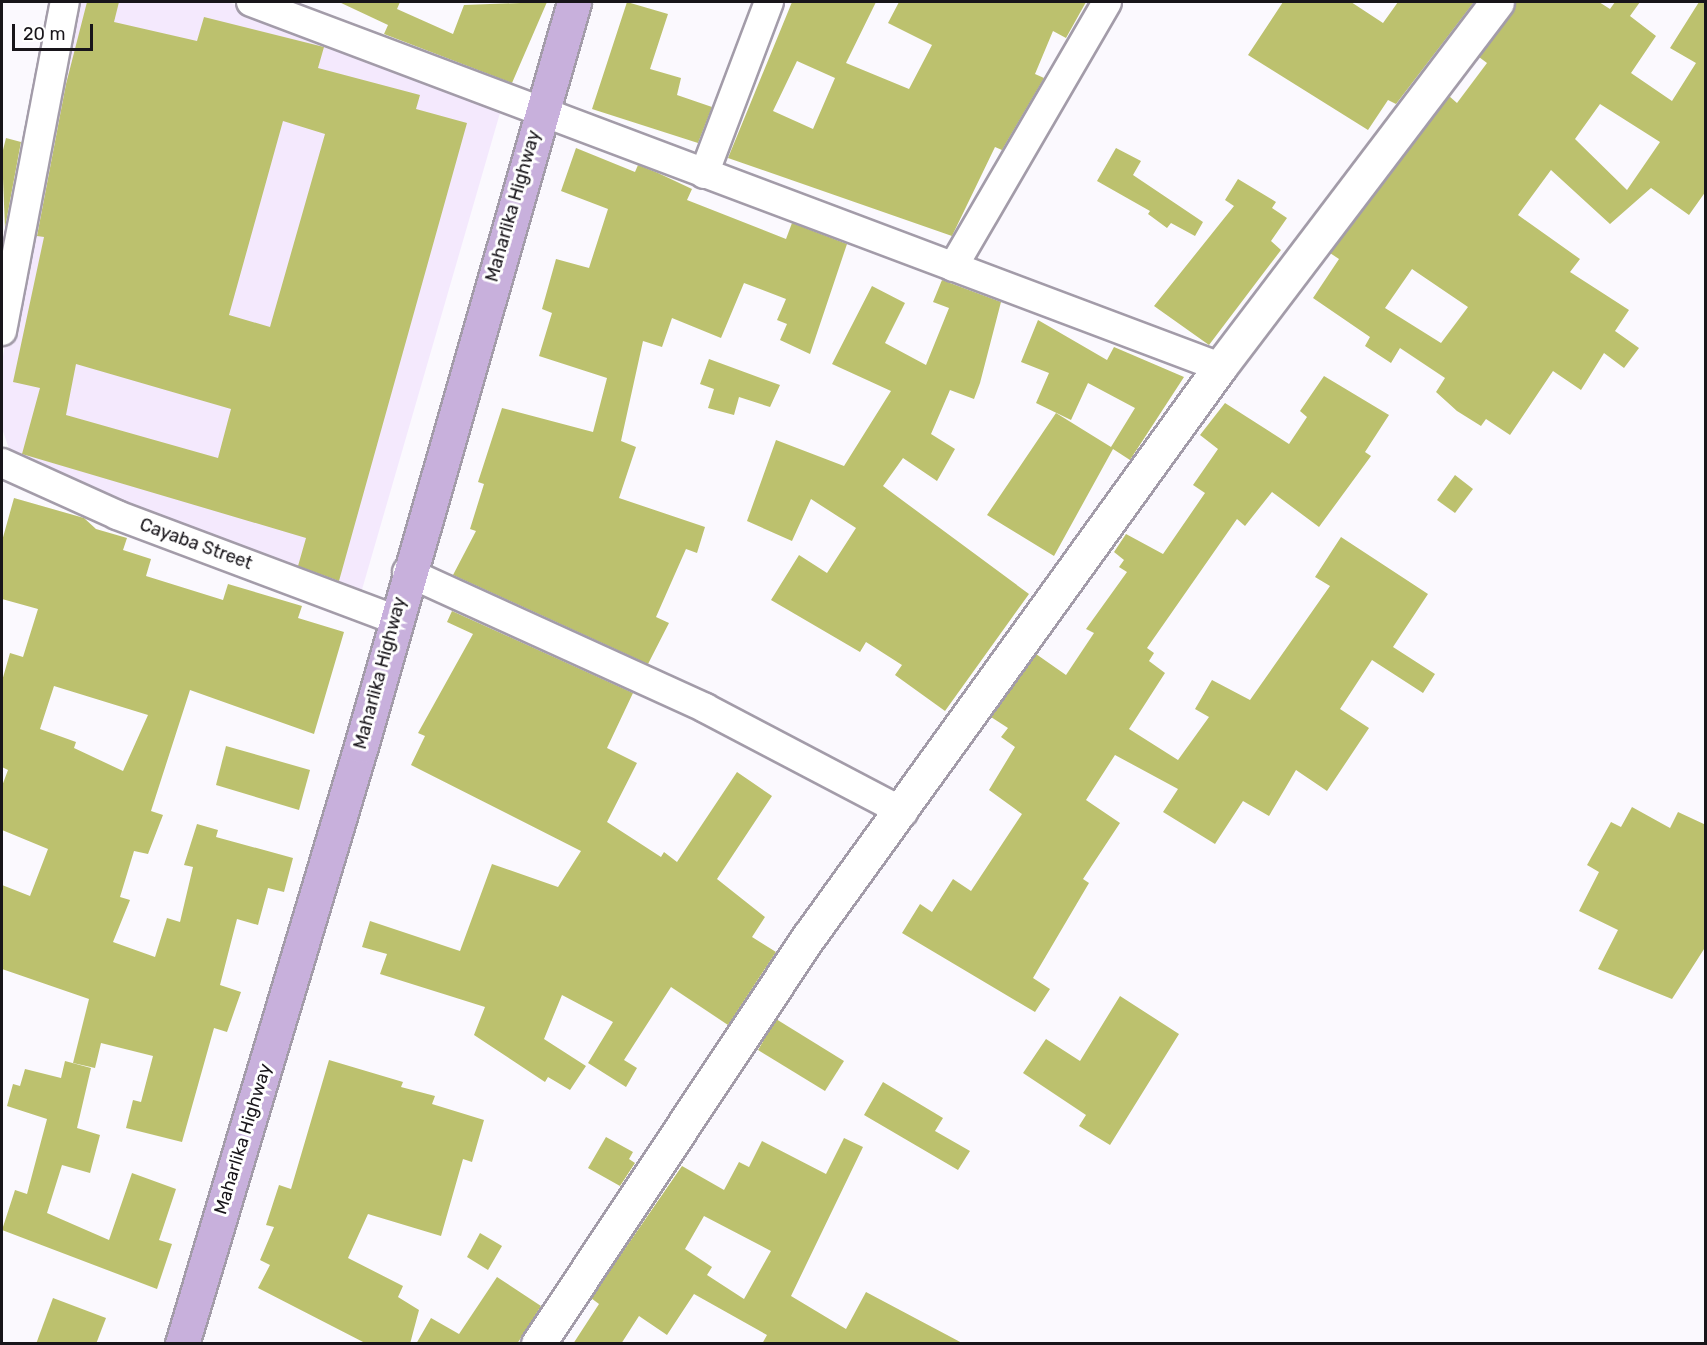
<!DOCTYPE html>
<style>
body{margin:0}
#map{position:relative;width:1707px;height:1345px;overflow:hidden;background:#fbf9fe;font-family:Rubik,sans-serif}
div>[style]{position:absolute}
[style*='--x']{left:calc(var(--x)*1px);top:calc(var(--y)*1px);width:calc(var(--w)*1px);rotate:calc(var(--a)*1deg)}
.built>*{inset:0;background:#f4e9fd}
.building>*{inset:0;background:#bcc16e}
.roads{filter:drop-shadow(2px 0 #a39ca9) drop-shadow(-2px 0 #a39ca9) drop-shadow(0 2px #a39ca9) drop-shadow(0 -2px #a39ca9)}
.street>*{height:28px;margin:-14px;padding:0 14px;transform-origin:14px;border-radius:14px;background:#fff}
.secondary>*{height:33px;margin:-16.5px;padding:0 16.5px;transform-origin:16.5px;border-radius:16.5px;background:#fff}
.primary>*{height:33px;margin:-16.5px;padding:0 16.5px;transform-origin:16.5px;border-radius:16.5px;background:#c8b0dc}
span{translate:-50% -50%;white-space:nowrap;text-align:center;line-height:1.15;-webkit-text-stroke:6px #fff;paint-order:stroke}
.street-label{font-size:18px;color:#18151a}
.frame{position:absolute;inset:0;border:3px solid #18151a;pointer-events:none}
.scale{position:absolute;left:12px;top:24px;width:81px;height:27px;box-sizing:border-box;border:3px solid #18151a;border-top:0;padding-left:8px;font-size:18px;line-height:21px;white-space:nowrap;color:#18151a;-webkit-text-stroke:4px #fff;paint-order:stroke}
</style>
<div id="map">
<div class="built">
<div style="clip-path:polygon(80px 2px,228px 2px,502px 106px,359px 600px,13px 461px,2px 428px,2px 362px,38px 155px)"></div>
</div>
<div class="building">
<div style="clip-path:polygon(evenodd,87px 2px,119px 2px,114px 22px,197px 41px,204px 17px,324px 47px,318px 68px,420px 95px,416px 109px,467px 123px,339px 581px,298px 566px,306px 538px,22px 454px,40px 388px,13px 382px,44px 237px,37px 236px,66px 84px,87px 2px,283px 121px,325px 134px,270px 327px,229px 315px,283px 121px,87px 2px,76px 364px,231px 409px,218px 458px,66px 415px,76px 364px)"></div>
<div style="clip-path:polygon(339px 2px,400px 2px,397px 9px,453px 34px,464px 5px,547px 2px,512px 83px,384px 34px,388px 25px)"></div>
<div style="clip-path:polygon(627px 2px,668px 14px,650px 69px,681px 78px,677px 95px,712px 107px,698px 143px,592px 109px)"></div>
<div style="clip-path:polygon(evenodd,792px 2px,876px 2px,846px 63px,909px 89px,932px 45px,888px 23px,899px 2px,1086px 2px,1066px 38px,1053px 31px,1035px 74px,1044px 78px,1002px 150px,995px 147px,952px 236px,728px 158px,792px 2px,797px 61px,835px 78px,813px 129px,773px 111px,797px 61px)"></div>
<div style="clip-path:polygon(1283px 2px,1351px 2px,1383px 23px,1398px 2px,1474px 2px,1396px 104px,1388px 100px,1368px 130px,1248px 55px)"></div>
<div style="clip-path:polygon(evenodd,1515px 2px,1599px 2px,1610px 9px,1615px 2px,1640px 2px,1630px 16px,1656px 36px,1631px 73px,1672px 101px,1696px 63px,1670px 48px,1699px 2px,1706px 2px,1706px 191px,1689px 215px,1651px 188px,1610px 224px,1551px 170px,1518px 215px,1580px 259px,1570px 272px,1629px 310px,1615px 331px,1639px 348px,1624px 368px,1604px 353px,1581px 390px,1553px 371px,1510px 435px,1486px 419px,1481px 426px,1457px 411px,1436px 392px,1445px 378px,1400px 348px,1391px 363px,1365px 346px,1370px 337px,1313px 298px,1339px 259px,1330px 253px,1449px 96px,1457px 103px,1487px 63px,1479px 57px,1515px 2px,1600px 104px,1660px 142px,1627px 190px,1575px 139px,1600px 104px,1515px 2px,1412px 269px,1468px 307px,1441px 343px,1385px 308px,1412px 269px)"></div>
<div style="clip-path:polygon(6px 138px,21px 142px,5px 228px,2px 154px)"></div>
<div style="clip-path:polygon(576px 148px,635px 172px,638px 165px,658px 173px,692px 189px,687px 200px,786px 239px,792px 223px,847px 244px,810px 354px,780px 340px,787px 324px,777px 320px,786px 299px,744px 283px,721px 338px,672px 318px,662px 347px,643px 341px,621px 441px,636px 447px,619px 498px,705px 527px,697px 553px,686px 549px,656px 617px,669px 623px,648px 664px,453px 575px,476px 531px,470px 529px,484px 484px,478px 482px,502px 408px,593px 432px,607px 378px,539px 356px,552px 313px,542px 309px,556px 259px,589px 268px,608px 209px,561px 191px)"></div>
<div style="clip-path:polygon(1116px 148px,1141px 161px,1133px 175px,1203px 222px,1195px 236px,1171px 223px,1167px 228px,1148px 214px,1150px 211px,1097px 181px)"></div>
<div style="clip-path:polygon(1238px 179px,1276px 202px,1272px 208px,1287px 218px,1271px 241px,1281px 250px,1209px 345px,1154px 306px,1234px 206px,1225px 200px)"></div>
<div style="clip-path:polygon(942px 280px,1001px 302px,980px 383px,974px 399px,950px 390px,931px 434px,955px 449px,937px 481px,903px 458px,883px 486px,1029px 594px,945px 711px,895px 675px,902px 665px,866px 642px,860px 652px,771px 600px,799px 555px,827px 573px,856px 528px,811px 499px,792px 541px,747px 521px,776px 440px,844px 466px,891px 391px,832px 364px,872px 286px,905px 303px,885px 343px,926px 365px,949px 308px,933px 302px)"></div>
<div style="clip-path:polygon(1038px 320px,1107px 360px,1114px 347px,1184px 377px,1130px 460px,1113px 449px,1054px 556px,987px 515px,1056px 413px,1111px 447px,1135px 408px,1088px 383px,1071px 420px,1036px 403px,1049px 373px,1021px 362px)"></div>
<div style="clip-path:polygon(709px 359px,780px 385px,770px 407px,739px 397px,734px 415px,708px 408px,714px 389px,700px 384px)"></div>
<div style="clip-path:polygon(1324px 376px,1389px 415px,1365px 452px,1371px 456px,1319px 527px,1272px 492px,1245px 526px,1237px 519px,1147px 648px,1154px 653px,1149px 661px,1165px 673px,1129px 729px,1178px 760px,1209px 717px,1195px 709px,1212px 680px,1250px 700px,1330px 586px,1315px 577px,1341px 537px,1428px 594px,1393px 647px,1435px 674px,1423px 693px,1372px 660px,1340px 709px,1369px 728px,1327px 791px,1296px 770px,1269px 816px,1243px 801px,1215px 844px,1163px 812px,1178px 789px,1115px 755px,1086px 800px,1120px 823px,1083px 879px,1089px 883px,1033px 978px,1050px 989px,1035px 1012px,902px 933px,920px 904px,932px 912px,953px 879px,971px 891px,1022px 814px,989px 790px,1015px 747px,1001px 737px,1008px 728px,991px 717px,1036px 654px,1066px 675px,1094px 633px,1086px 629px,1127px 572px,1119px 567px,1124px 560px,1114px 552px,1126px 534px,1163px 554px,1205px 493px,1193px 485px,1218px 449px,1200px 435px,1225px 403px,1289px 444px,1307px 417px,1300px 411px)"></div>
<div style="clip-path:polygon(1455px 475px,1473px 489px,1455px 513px,1437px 500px)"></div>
<div style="clip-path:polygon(evenodd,14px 498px,84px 518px,96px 529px,127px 538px,123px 550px,151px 559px,146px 576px,223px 600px,228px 584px,302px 606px,298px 618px,344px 632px,314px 734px,190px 690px,151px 811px,163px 815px,148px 854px,134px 851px,120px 897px,130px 900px,113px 942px,155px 957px,167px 918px,180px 922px,193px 867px,184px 865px,197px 824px,218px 830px,216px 837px,293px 858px,284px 892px,268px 888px,258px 925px,237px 919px,220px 985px,241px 992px,227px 1032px,214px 1028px,182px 1142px,126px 1128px,133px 1100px,141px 1102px,153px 1056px,101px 1043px,95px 1068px,73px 1063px,89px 999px,2px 969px,2px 885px,30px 896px,48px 849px,2px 830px,2px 786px,8px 770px,2px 767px,2px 681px,10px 653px,23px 657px,38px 609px,2px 599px,2px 541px,14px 498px,54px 686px,148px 715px,123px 771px,74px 748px,76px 742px,40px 729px,54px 686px)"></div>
<div style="clip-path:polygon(452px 611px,633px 693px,607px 748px,637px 763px,607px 822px,661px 857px,664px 852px,677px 862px,737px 772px,772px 796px,717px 879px,765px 917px,752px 937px,776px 952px,728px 1025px,671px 987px,624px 1060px,637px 1068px,626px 1087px,588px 1063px,613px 1022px,562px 995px,544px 1039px,586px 1066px,570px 1090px,548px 1077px,545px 1082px,474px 1035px,485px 1007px,380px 974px,387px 954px,362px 947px,370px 921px,460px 951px,492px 864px,558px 887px,581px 851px,411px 765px,425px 736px,418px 733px,473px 634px,447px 622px)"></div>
<div style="clip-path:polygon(226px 746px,310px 770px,299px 810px,216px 785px)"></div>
<div style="clip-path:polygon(1632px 807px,1670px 828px,1678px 812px,1706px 825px,1706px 946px,1672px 999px,1598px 969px,1618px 930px,1579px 911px,1599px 872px,1587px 865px,1611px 822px,1621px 827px)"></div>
<div style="clip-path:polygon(1120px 996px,1179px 1034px,1110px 1145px,1079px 1126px,1086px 1115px,1023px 1073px,1046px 1039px,1080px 1061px)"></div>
<div style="clip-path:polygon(776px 1019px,844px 1061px,825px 1091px,758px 1050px)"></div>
<div style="clip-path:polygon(329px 1060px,403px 1082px,401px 1087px,435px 1096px,432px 1104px,484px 1120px,472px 1162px,463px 1159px,441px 1236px,368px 1214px,348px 1258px,403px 1286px,398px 1297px,419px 1310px,410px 1344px,367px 1344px,258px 1288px,270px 1265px,260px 1260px,274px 1227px,266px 1225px,279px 1185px,291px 1189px)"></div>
<div style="clip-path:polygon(65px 1061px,91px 1068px,77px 1128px,100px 1135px,90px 1173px,62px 1165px,47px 1213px,109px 1240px,132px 1173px,176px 1189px,159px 1240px,172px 1244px,157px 1289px,2px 1230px,15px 1190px,27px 1194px,47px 1119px,7px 1106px,13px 1084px,20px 1086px,25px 1069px,61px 1078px)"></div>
<div style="clip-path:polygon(883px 1082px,943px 1118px,935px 1131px,970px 1151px,958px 1170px,864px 1115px)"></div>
<div style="clip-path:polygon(606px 1137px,633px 1152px,629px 1159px,635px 1163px,620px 1186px,588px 1168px)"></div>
<div style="clip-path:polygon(evenodd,844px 1138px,863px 1147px,791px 1296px,846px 1329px,866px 1292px,964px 1344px,762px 1344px,767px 1335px,694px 1294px,667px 1335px,639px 1316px,621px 1344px,573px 1344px,599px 1304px,591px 1298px,682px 1166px,724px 1190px,739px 1162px,749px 1167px,762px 1141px,826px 1174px,844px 1138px,704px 1216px,771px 1251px,744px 1299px,707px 1275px,712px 1267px,685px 1249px,704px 1216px)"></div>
<div style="clip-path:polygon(480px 1233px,502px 1246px,488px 1270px,467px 1257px)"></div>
<div style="clip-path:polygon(497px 1277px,541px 1306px,517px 1344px,416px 1344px,431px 1318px,459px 1334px)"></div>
<div style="clip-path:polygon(53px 1298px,106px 1318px,96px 1344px,36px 1344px)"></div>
</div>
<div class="roads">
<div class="street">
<div style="--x:251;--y:2;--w:1035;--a:20.64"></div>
<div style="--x:704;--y:174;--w:184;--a:-69.3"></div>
<div style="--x:953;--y:267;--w:306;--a:-59.8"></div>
<div style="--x:2;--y:331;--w:335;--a:-79.2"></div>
<div style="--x:2;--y:463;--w:126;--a:24.3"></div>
<div style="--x:117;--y:515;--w:296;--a:20.6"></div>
<div style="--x:407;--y:572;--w:328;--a:24.5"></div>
<div style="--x:705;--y:708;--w:224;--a:27.7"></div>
</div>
<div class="secondary">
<div style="--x:538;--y:1344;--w:491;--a:-56.4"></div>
<div style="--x:810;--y:935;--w:701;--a:-54.18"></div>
<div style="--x:1220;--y:367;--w:458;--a:-52.8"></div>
</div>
<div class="primary">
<div style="--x:182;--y:1344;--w:624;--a:-73.34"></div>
<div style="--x:361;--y:746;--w:774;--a:-74.02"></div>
</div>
</div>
<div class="street-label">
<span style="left:513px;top:206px;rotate:-74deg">Maharlika Highway</span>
<span style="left:196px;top:544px;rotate:20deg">Cayaba Street</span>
<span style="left:380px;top:673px;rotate:-75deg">Maharlika Highway</span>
<span style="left:243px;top:1139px;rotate:-73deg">Maharlika Highway</span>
</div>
<div class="frame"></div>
<div class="scale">20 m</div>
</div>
